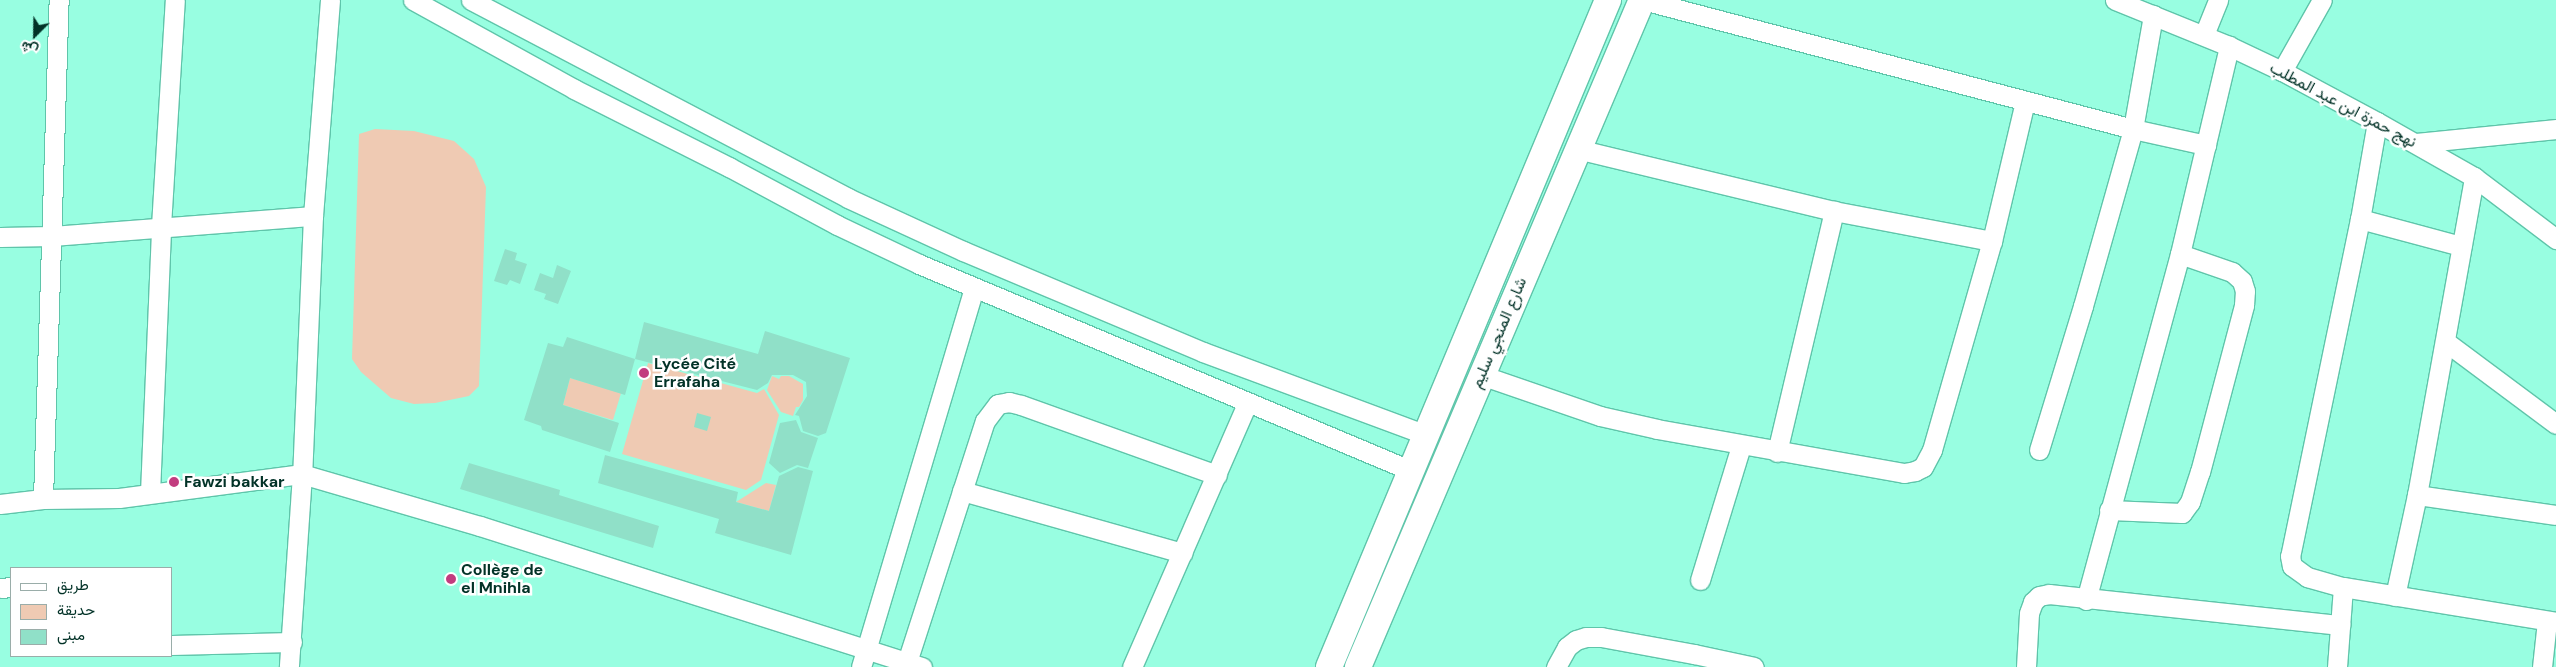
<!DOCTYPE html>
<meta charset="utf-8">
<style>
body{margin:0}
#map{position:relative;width:2556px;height:667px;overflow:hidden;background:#98fee1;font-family:"DM Sans",Vazirmatn,sans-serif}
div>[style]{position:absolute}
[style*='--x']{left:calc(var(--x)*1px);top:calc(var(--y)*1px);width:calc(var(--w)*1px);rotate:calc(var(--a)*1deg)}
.green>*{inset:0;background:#efcab3}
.building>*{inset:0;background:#90e0c8}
.roads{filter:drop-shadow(1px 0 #5fc5aa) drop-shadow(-1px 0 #5fc5aa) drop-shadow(0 1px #5fc5aa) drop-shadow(0 -1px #5fc5aa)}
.minor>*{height:19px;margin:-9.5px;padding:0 9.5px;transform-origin:9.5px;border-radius:9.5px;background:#fff}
.secondary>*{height:26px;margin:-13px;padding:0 13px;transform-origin:13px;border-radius:13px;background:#fff}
.dots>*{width:14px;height:14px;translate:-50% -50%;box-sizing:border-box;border:2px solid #fff;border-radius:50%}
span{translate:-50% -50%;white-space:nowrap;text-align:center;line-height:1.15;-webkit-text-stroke:5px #fff;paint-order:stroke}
.street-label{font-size:16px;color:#023227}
.poi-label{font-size:16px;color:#023227;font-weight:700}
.left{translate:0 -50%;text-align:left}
.legend{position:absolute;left:10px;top:567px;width:162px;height:90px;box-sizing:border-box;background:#fff;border:1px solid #9aada9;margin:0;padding:6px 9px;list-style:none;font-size:15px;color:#023227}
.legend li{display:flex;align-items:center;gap:10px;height:25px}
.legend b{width:25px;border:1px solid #9aada9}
.north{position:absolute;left:10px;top:10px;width:50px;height:50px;-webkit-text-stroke:4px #fff;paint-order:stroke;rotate:203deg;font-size:14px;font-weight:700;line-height:20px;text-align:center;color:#023227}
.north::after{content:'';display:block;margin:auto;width:18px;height:22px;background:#023227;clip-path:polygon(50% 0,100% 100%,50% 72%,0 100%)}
</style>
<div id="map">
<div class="green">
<div style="clip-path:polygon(375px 129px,414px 131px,454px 141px,474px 159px,486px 187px,479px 386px,469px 396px,435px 403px,414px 404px,391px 398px,361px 372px,352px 359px,359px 134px)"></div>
<div style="clip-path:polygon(648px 363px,757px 393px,764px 389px,779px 415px,761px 480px,746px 490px,622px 454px)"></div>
<div style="clip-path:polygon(772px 376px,779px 379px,781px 376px,789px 376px,803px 384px,803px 400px,799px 407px,796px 407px,793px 416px,781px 412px,767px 390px)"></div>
<div style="clip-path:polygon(570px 378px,621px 393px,613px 420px,563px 405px)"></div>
<div style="clip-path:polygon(766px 483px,776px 485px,769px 511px,736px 502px)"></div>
</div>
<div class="building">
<div style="clip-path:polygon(505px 249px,517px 253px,515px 260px,527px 264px,520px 284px,510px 280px,507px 285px,494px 281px)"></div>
<div style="clip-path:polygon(557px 265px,571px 271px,558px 304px,544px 299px,546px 294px,534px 290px,540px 273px,553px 278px)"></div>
<div style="clip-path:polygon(644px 322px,758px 354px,765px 331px,850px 358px,826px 433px,818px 436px,803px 431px,799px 416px,795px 415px,807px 396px,806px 382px,793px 375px,772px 375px,768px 383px,757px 390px,635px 359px,625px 395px,570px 378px,563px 405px,619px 423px,610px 452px,542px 430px,541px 426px,524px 420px,548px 343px,563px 347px,567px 337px,635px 359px)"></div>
<div style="clip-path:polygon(697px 413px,711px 417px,707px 431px,694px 427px)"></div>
<div style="clip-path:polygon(796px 420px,801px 432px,818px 438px,808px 468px,797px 465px,780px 473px,769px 463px,780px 423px)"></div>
<div style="clip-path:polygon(605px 455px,738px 492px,736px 502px,769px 511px,779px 476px,798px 467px,813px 471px,791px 555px,715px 533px,719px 519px,598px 483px)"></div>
<div style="clip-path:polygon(469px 463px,560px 490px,559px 495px,659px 526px,653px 548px,460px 489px)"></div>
</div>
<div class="roads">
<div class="minor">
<div style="--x:330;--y:0;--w:217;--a:94.5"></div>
<div style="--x:313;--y:216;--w:258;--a:92.4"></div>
<div style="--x:302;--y:474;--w:185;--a:16.3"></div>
<div style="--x:480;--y:526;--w:464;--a:17.7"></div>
<div style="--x:413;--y:0;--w:184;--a:28.9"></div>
<div style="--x:574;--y:89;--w:174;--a:26.7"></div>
<div style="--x:729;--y:167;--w:123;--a:28.2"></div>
<div style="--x:837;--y:225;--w:91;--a:25.4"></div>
<div style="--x:919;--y:264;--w:535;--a:22.78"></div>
<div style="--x:471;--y:0;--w:426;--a:27.7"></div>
<div style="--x:848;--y:198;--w:127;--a:24.7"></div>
<div style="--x:963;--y:251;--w:260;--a:22.8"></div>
<div style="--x:1203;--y:352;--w:238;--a:20.4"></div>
<div style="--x:1643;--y:0;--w:507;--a:14.75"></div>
<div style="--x:2133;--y:129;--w:75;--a:12.4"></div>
<div style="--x:2115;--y:0;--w:123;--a:22"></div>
<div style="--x:2229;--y:46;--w:59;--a:25.3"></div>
<div style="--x:2282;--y:71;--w:108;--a:28.2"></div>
<div style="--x:2377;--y:122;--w:112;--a:29.6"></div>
<div style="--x:2474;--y:177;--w:103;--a:37.1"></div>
<div style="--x:2204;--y:35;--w:38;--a:-68"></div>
<div style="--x:2282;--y:71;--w:81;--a:-60.6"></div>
<div style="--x:2377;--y:122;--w:98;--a:99.9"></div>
<div style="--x:2360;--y:219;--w:344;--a:101.7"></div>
<div style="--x:2290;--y:556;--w:10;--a:79"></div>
<div style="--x:2292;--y:566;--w:19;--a:36"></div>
<div style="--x:2307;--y:577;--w:37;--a:16"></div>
<div style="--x:2343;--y:587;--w:216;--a:9.3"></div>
<div style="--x:2416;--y:143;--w:141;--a:-5.7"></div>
<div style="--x:1577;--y:149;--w:264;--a:13.6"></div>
<div style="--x:1834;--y:211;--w:161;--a:10.8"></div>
<div style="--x:2360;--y:219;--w:105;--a:15"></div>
<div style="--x:0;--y:237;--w:52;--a:-1.1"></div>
<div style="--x:52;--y:236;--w:262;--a:-4.4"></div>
<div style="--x:2446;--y:342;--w:137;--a:36.7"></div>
<div style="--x:1481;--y:375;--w:126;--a:19"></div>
<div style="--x:1600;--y:416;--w:58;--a:12.8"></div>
<div style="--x:1657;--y:429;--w:251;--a:10.1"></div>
<div style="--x:1904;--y:473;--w:11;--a:-10"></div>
<div style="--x:1915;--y:471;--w:9;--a:-27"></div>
<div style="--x:1923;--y:467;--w:19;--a:-62"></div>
<div style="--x:1932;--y:450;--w:217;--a:-74"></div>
<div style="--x:1992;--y:241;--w:144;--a:-76.7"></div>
<div style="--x:2039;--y:450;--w:151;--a:-73"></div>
<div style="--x:2083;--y:306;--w:184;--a:-74.2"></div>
<div style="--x:2133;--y:129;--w:116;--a:-80"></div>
<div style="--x:1777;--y:452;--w:248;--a:-76.7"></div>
<div style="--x:962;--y:491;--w:229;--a:15.7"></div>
<div style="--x:150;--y:493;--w:267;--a:-87.6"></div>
<div style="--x:161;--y:226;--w:226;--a:-86.5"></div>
<div style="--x:2417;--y:495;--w:140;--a:8.2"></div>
<div style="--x:43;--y:499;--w:499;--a:-88.2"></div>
<div style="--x:0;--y:504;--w:43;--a:-6.6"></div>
<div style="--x:43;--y:499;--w:76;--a:-0.8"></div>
<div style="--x:119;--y:498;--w:185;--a:-7.5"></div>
<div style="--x:302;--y:474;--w:193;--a:93.9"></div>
<div style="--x:2109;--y:510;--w:73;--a:2.4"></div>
<div style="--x:2182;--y:513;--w:14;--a:-54"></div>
<div style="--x:2190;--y:502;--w:32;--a:-72"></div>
<div style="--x:2200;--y:472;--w:173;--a:-75.2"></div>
<div style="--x:2244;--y:305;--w:14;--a:-86"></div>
<div style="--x:2245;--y:291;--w:10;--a:-107"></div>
<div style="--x:2242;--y:281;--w:13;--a:-138"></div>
<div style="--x:2232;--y:272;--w:55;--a:-160.9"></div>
<div style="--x:1700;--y:580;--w:140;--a:-73"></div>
<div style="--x:0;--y:588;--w:11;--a:-5"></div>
<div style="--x:2395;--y:596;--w:103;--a:-77.7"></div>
<div style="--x:2417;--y:495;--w:323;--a:-79.8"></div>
<div style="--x:2086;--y:600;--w:359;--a:-74.8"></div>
<div style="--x:2180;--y:254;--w:214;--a:-76.7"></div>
<div style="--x:171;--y:645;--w:121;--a:-1.4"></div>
<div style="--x:907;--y:662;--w:253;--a:-72.1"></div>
<div style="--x:985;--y:421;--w:21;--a:-53"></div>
<div style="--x:998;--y:404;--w:11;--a:-10"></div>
<div style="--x:1009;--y:402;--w:12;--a:14"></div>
<div style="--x:1021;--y:405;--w:208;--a:19.7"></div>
<div style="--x:861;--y:667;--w:396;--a:-73.4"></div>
<div style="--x:1132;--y:667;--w:287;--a:-66.4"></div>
<div style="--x:1556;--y:667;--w:23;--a:-61"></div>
<div style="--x:1567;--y:647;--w:11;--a:-38"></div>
<div style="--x:1576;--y:640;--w:10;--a:-17"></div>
<div style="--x:1586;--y:637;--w:15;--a:0"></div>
<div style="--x:1601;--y:637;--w:95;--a:10.4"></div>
<div style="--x:1694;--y:654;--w:61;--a:12.2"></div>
<div style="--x:2026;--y:667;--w:54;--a:-86.8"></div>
<div style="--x:2029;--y:613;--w:12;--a:-70"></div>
<div style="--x:2033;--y:602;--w:8;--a:-45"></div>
<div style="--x:2039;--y:596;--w:10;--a:-11"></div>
<div style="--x:2049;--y:594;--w:293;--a:6.1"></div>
<div style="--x:2337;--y:667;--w:80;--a:-85.7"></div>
<div style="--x:2542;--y:667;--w:46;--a:-83.8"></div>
</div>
<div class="secondary">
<div style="--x:1329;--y:667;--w:723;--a:-67.3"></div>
<div style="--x:1358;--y:667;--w:725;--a:-66.94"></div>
</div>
</div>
<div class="dots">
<div style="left:644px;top:373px;background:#c23c7f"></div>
<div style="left:174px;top:482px;background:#c23c7f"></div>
<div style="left:451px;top:579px;background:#c23c7f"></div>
</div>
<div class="street-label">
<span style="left:2343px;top:105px;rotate:28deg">نهج حمزة ابن عبد المطلب</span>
<span style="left:1499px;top:333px;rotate:-67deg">شارع المنجي سليم</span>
</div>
<div class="poi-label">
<span class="left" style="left:654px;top:373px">Lycée Cité<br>Errafaha</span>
<span class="left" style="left:184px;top:482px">Fawzi bakkar</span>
<span class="left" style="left:461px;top:579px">Collège de<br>el Mnihla</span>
</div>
<ul class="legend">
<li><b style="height:6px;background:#fff"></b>طريق</li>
<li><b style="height:14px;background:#efcab3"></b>حديقة</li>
<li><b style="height:14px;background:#90e0c8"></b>مبنى</li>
</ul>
<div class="north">ش</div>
</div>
